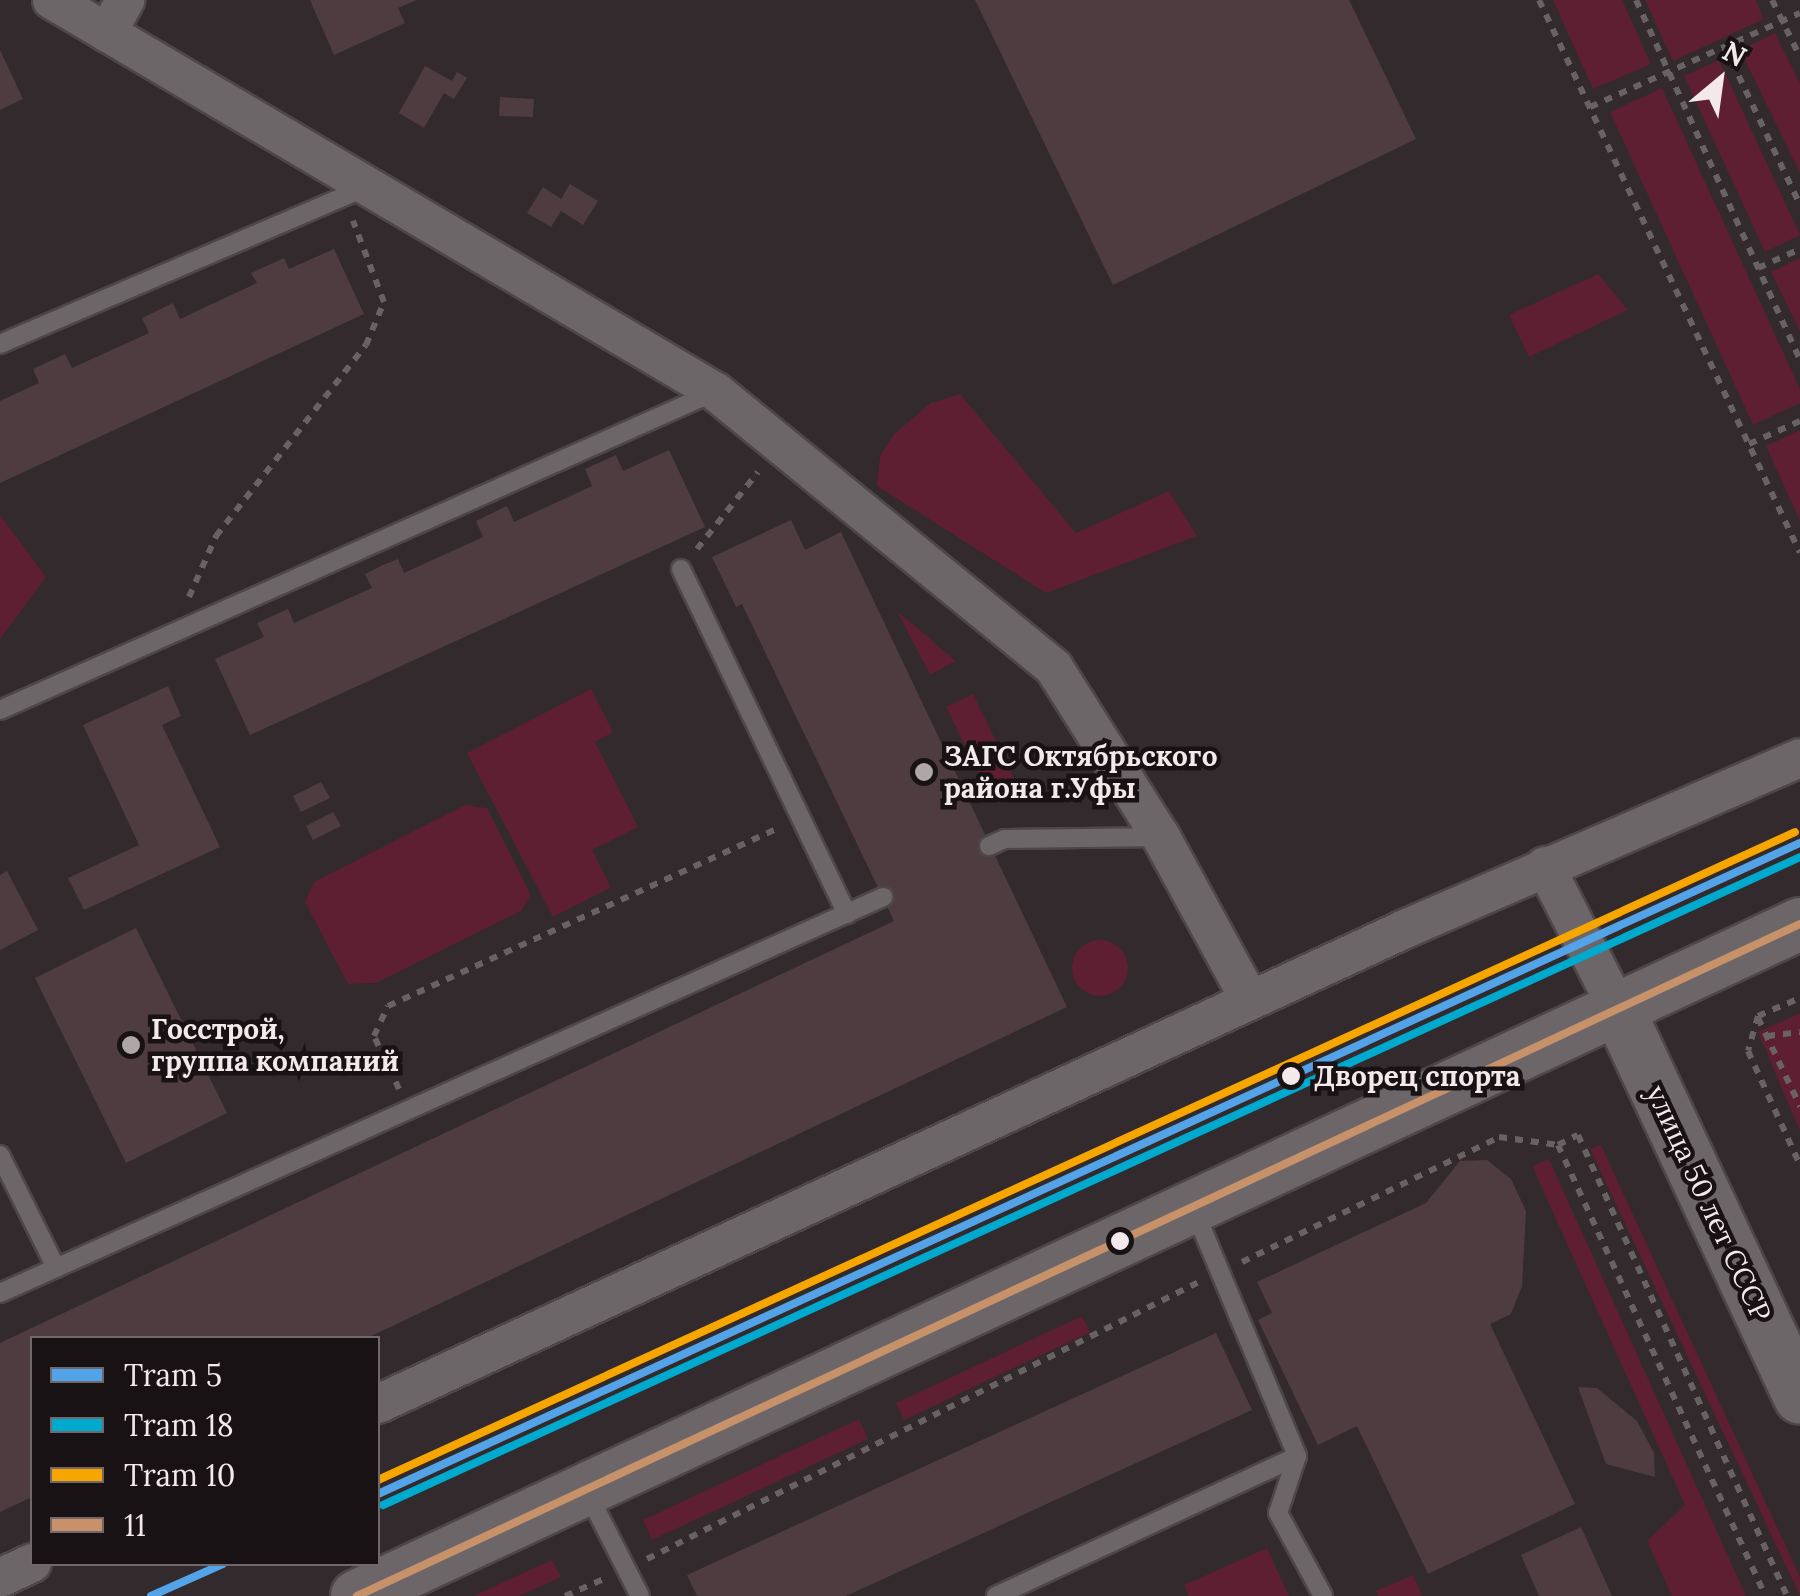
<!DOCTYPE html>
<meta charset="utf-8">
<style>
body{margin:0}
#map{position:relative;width:1800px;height:1596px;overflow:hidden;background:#322a2c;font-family:Lora,serif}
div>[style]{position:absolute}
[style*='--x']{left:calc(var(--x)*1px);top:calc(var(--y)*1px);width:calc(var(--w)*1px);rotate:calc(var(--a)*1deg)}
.green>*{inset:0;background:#5e1f33}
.round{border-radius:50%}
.building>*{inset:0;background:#4f3c41}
.path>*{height:6px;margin-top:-3px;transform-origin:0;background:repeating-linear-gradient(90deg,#696263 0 8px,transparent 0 16px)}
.roads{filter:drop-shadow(2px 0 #4d4748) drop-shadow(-2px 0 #4d4748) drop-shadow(0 2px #4d4748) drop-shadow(0 -2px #4d4748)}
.lane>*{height:18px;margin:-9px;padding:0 9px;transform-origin:9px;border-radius:9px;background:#6d6668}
.street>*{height:38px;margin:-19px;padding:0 19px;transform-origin:19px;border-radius:19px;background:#6d6668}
.secondary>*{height:52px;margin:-26px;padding:0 26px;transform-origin:26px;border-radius:26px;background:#6d6668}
.bus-1>*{height:8px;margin:-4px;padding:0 4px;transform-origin:4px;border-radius:4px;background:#c7916a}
.tram-1>*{height:8px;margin:-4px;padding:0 4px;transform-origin:4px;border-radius:4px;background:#53a3e8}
.tram-2>*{height:8px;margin:-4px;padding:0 4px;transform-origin:4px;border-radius:4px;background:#00a9ce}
.tram-3>*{height:8px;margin:-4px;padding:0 4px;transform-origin:4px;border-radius:4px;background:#f7a600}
.dots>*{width:28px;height:28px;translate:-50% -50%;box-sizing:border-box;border:5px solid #191214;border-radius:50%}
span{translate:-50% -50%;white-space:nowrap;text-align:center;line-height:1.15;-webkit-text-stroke:9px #191214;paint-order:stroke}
.poi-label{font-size:28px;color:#f3e9eb;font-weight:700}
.left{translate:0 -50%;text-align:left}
.stop-label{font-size:28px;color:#f3e9eb;font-weight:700}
.street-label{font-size:28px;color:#f3e9eb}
.legend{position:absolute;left:30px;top:1336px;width:350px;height:230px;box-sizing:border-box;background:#191214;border:2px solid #70686a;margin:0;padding:12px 18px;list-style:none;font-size:30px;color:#f3e9eb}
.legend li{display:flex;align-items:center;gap:20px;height:50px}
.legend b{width:50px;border:2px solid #70686a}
.north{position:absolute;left:1670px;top:30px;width:100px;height:100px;-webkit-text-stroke:8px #191214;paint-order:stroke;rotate:29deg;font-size:28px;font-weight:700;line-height:40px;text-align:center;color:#f3e9eb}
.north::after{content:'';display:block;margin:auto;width:35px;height:45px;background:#f3e9eb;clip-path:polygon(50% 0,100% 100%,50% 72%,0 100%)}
</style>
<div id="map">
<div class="green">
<div style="clip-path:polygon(1553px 0,1622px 0,1651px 64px,1593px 89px)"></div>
<div style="clip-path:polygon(1645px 0,1756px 0,1764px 19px,1673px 61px)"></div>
<div style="clip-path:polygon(1775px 33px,1800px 83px,1800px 173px,1740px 50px)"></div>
<div style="clip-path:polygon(1719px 60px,1800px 235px,1765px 252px,1684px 76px)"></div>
<div style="clip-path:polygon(1662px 88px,1800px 389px,1800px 403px,1753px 425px,1610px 112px)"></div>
<div style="clip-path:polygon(1800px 258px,1800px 332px,1771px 272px)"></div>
<div style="clip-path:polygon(1598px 274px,1628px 310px,1529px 357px,1509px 315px)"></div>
<div style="clip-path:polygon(960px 394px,1076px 533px,1169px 491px,1197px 536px,1046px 593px,877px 486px,880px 456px,894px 434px,931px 403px)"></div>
<div style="clip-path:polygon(1800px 430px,1800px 521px,1766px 446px)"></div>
<div style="clip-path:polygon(0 515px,46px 577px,0 639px)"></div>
<div style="clip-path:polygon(897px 611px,956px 661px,930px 675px)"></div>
<div style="clip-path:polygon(591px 689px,613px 732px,595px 742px,638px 827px,592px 850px,611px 887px,553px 917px,467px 753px)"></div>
<div style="clip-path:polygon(973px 694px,1019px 788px,992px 801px,946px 707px)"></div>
<div style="clip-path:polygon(465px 805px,487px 808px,531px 895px,521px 911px,376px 983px,348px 984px,305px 902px,314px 882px)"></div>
<div class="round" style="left:1072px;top:940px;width:56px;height:56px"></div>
<div style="clip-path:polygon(1800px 1013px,1800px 1131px,1758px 1032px)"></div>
<div style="clip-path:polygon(1601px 1145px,1800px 1577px,1800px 1596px,1590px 1149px)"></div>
<div style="clip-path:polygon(1549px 1159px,1746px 1596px,1672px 1596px,1647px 1541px,1685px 1505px,1532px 1166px)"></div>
<div style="clip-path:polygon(1082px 1316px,1090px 1332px,904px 1420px,896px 1403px)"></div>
<div style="clip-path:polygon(859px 1419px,868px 1439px,652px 1540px,643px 1520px)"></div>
<div style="clip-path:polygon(1267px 1548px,1289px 1596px,1189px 1596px,1184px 1585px)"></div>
<div style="clip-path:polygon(552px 1560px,561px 1577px,519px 1596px,473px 1596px)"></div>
<div style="clip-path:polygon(1413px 1575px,1422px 1596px,1378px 1596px,1376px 1591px)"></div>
</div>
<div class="building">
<div style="clip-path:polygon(310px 0,417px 0,398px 8px,405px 23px,334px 55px)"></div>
<div style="clip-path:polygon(975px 0,1349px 0,1416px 139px,1113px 285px)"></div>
<div style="clip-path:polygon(0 50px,23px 99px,0 110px)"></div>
<div style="clip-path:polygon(425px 66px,452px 81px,457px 72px,467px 78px,454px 99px,444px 93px,424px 128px,399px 113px)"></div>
<div style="clip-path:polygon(500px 97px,534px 99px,533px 117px,499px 116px)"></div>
<div style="clip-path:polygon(570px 184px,598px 201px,583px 225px,561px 211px,551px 227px,527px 213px,543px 187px,561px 199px)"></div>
<div style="clip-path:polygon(334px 249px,364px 314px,0 483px,0 401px,39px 383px,33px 369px,65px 354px,72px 368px,149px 333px,142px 318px,173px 303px,180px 319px,257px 283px,251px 273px,284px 258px,289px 269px)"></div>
<div style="clip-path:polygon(669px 450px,705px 527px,250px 735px,215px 659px,264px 637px,257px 623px,288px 609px,294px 623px,372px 588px,365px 574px,383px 565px,398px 559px,404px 573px,483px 537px,476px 521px,507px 506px,514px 522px,592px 486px,585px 469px,616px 455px,623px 471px)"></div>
<div style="clip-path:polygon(791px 520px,805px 550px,841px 532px,1067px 1007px,367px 1338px,32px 1338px,32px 1497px,0 1512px,0 1343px,894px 921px,742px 604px,736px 607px,712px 557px)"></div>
<div style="clip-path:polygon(168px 686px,181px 716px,162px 725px,220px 847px,84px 910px,68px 878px,139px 845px,83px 725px)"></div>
<div style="clip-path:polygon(321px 782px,330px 798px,301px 812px,293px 796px)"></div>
<div style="clip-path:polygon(333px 812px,341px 826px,313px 840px,306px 826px)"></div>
<div style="clip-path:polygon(7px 871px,38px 930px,0 950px,0 875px)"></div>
<div style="clip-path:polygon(136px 928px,227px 1113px,126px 1163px,35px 978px)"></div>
<div style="clip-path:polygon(1487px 1160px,1511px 1179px,1526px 1211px,1522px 1286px,1511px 1314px,1490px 1324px,1575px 1504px,1428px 1574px,1357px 1426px,1318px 1445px,1258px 1320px,1272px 1313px,1257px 1282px,1426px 1203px,1460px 1161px)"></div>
<div style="clip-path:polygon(1216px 1333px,1252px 1410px,846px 1596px,697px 1596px,687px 1575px)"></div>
<div style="clip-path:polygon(1578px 1387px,1597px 1388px,1637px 1421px,1654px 1453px,1655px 1477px,1606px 1464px)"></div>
<div style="clip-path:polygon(1581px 1527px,1612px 1596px,1539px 1596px,1521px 1555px)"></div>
</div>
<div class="path">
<div style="--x:1539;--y:0;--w:611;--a:64.73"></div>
<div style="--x:1636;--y:0;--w:396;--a:65.5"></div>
<div style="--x:1772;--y:0;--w:64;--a:63.8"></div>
<div style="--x:1725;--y:47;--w:175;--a:64.6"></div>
<div style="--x:1590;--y:107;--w:230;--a:-24.1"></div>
<div style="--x:1758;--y:268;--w:46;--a:-24.3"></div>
<div style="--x:1749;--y:444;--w:56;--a:-24.3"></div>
<div style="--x:697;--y:549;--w:98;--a:-51.6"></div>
<div style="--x:189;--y:597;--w:67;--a:-66.1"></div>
<div style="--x:216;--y:536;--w:243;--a:-51.9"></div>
<div style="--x:366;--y:345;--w:47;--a:-67.3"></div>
<div style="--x:384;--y:302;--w:87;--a:-110.9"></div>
<div style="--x:1758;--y:1016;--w:36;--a:106"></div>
<div style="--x:1748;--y:1051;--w:125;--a:65.5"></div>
<div style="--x:1758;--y:1016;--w:46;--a:-23.2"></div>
<div style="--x:1758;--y:1018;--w:98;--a:64.5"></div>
<div style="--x:1767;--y:1036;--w:33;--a:-7"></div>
<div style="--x:399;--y:1089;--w:59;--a:-115.3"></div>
<div style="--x:374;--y:1036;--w:33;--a:-65"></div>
<div style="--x:388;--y:1006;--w:431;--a:-24.5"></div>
<div style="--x:1558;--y:1145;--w:496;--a:65.3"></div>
<div style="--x:1242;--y:1262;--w:286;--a:-25.9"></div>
<div style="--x:1499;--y:1137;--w:60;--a:7.7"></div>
<div style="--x:1558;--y:1145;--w:22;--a:-27"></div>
<div style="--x:1578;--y:1135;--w:506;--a:65.61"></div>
<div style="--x:647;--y:1559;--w:618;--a:-26.65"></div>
<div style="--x:565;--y:1596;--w:43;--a:-23.6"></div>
</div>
<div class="roads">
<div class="lane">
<div style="--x:0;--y:344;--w:399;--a:-23.2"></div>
<div style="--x:681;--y:569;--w:383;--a:64.3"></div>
<div style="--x:0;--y:710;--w:779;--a:-24"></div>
<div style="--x:989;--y:846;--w:17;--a:-24"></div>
<div style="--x:1005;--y:839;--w:156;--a:-0.7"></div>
<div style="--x:0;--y:1155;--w:126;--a:63.6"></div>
<div style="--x:1195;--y:1212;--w:264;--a:67.3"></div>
<div style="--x:1297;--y:1456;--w:60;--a:108.4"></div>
<div style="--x:1278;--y:1513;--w:94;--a:61.5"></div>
<div style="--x:0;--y:1293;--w:968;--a:-24.15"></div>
<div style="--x:588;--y:1494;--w:114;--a:63"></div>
<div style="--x:996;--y:1596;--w:332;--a:-24.9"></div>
</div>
<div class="street">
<div style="--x:52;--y:0;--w:771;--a:30.56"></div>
<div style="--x:716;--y:392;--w:436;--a:39.2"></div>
<div style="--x:1054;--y:668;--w:200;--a:57.7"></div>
<div style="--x:1161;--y:837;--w:186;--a:61.4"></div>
<div style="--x:107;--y:33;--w:38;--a:-61"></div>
<div style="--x:1545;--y:866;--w:161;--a:63"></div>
<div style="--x:378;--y:1404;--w:1132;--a:-24.82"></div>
<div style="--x:1405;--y:929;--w:430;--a:-23.4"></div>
<div style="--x:0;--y:1578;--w:35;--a:-25"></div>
</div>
<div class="secondary">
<div style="--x:1618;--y:1009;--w:429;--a:64.9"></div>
<div style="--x:357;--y:1596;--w:1592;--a:-24.97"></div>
</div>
</div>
<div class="bus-1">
<div style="--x:357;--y:1596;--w:1592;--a:-24.97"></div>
</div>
<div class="tram-1">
<div style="--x:378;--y:1494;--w:1564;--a:-24.6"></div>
<div style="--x:151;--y:1596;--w:79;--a:-24"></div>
</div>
<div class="tram-2">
<div style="--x:383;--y:1505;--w:1558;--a:-24.57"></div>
</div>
<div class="tram-3">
<div style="--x:378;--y:1480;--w:1558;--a:-24.57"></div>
</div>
<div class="dots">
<div style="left:924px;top:772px;background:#afa6a8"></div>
<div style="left:131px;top:1045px;background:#afa6a8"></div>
<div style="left:1291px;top:1076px;background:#f3e9eb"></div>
<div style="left:1120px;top:1241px;background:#f3e9eb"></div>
</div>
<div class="poi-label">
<span class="left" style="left:944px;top:772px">ЗАГС Октябрьского<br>района г.Уфы</span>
<span class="left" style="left:151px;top:1045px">Госстрой,<br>группа компаний</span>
</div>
<div class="stop-label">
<span class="left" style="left:1314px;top:1076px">Дворец спорта</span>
</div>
<div class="street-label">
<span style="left:1709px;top:1203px;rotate:65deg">улица 50 лет СССР</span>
</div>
<ul class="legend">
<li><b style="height:12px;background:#53a3e8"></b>Tram 5</li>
<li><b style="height:12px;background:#00a9ce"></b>Tram 18</li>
<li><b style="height:12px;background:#f7a600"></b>Tram 10</li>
<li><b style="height:12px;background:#c7916a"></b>11</li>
</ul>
<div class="north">N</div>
</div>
